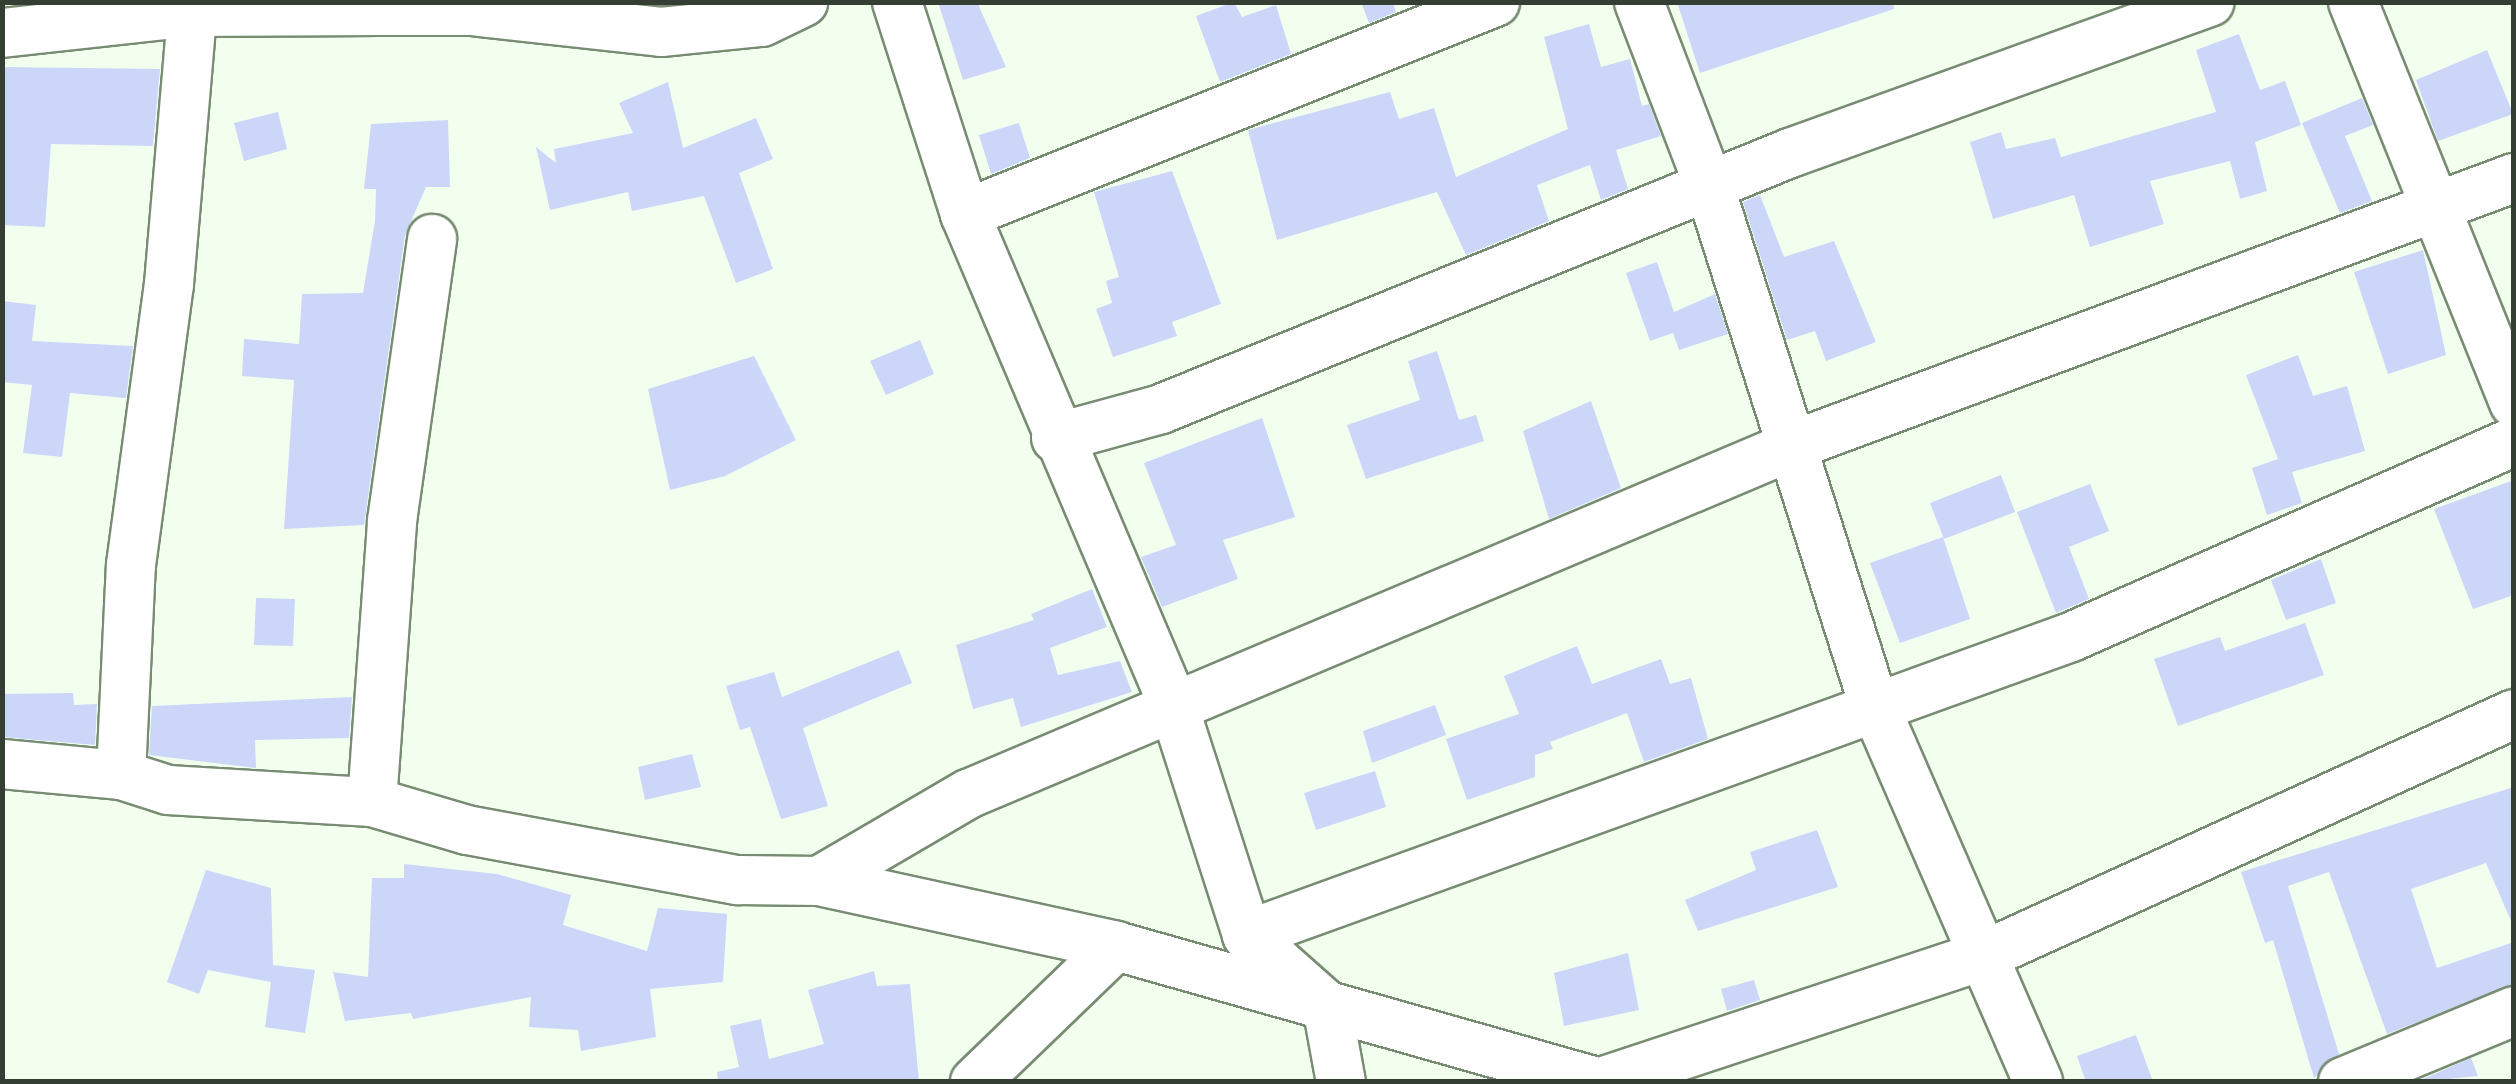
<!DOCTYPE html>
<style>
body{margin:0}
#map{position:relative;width:2516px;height:1084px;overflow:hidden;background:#f2ffef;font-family:"Nunito Sans",sans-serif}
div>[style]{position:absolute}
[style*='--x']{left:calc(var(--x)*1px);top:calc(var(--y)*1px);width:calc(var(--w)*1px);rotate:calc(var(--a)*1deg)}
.building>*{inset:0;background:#cbd6f9}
.roads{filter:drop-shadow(2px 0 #788c73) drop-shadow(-2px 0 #788c73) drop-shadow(0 2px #788c73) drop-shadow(0 -2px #788c73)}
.minor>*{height:48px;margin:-24px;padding:0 24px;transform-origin:24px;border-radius:24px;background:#fff}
span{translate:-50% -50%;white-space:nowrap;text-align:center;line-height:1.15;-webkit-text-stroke:8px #f2ffef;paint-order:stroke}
.frame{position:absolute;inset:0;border:5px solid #353e33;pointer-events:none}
</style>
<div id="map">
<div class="building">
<div style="clip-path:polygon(938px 2px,977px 2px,1006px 67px,963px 80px)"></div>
<div style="clip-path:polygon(1234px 2px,1242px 17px,1276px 5px,1291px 54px,1220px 82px,1196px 16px)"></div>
<div style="clip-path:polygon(1361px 2px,1393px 2px,1396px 12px,1369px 23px)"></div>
<div style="clip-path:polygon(1677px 2px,1893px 2px,1894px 9px,1700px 73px)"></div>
<div style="clip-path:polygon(1589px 24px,1601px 67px,1630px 59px,1642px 106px,1649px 104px,1661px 136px,1616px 150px,1628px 189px,1601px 200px,1590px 165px,1537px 185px,1549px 221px,1466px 255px,1437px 192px,1277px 240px,1248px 130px,1390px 92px,1399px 119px,1434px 108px,1456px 177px,1568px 129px,1544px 37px)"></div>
<div style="clip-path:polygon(2239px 34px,2260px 90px,2285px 81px,2301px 125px,2255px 142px,2267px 191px,2240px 199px,2230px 161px,2150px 181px,2164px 224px,2090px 247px,2074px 195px,1993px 219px,1970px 142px,2001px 132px,2006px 149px,2055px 138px,2061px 157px,2216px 112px,2196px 50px)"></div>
<div style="clip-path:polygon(2487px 50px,2513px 114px,2438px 141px,2416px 80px)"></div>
<div style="clip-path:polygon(2px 67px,160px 69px,153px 146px,51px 144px,45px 227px,2px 225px)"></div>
<div style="clip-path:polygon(668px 82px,683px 148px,756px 118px,773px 159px,739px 173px,773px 269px,736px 283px,704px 196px,632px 211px,628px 192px,550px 210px,536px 147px,556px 163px,554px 149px,633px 133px,619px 103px)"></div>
<div style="clip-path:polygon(2362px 98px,2373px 125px,2345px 136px,2372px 201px,2340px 213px,2302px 123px)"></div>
<div style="clip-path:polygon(278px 112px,287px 149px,244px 161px,234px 123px)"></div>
<div style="clip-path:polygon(448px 120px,450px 187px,426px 187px,405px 235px,364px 525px,284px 529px,294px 380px,242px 376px,244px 339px,299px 344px,302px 294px,363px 293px,375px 221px,376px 189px,364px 189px,371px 124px)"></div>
<div style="clip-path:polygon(1019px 123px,1030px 158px,991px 174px,979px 135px)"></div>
<div style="clip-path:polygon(1172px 171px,1221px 304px,1172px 322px,1177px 336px,1113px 357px,1096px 309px,1112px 303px,1106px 281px,1119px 277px,1094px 192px)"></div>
<div style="clip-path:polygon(1760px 195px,1784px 257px,1834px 241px,1876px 342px,1826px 361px,1815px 331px,1787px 340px,1743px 202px)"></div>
<div style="clip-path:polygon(2423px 250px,2446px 355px,2388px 374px,2354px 272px)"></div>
<div style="clip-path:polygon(1657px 262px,1674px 312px,1715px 294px,1728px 334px,1679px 350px,1673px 333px,1650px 341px,1626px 273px)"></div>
<div style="clip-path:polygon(2px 301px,36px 305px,32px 341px,133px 346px,126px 398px,70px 393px,62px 457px,23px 453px,32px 385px,2px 382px)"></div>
<div style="clip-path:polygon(920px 340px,934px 374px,886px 395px,870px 361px)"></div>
<div style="clip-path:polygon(1437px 351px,1459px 420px,1476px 415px,1484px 441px,1366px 479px,1347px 425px,1420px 400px,1408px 361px)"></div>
<div style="clip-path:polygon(2298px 355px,2313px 396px,2347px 386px,2365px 451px,2292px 472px,2302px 503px,2267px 515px,2252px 468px,2278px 459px,2246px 375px)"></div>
<div style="clip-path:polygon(754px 356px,796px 440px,725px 476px,670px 490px,648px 389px)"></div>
<div style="clip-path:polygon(1591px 401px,1621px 488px,1549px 519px,1523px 431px)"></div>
<div style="clip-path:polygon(1262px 418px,1295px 517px,1223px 540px,1238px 579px,1162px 607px,1141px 557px,1176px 545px,1144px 463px)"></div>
<div style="clip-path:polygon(2001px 475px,2015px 512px,1944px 539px,1930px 503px)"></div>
<div style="clip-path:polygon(2514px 480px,2514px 595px,2473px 609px,2434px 509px)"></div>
<div style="clip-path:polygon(2090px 484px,2109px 531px,2069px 547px,2089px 599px,2056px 613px,2017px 512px)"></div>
<div style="clip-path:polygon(1943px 537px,1970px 619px,1900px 643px,1870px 563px)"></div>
<div style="clip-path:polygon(2321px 559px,2336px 603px,2286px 620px,2271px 580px)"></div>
<div style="clip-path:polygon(1092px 589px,1107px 627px,1050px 648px,1058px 675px,1120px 661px,1132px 692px,1021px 727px,1013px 698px,973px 709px,956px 645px,1034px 620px,1031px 614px)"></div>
<div style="clip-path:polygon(256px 598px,295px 599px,293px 646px,254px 645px)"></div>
<div style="clip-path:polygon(2305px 623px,2324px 675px,2178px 726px,2154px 659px,2220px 637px,2225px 651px)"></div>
<div style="clip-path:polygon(1577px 646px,1592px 684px,1661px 659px,1670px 684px,1691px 678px,1708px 739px,1644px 762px,1627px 713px,1550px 742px,1553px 749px,1535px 755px,1535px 777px,1467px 800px,1446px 739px,1519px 714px,1504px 676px)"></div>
<div style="clip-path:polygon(899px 650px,912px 683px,803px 728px,828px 806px,781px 819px,750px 727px,740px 730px,726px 686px,774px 672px,782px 697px)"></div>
<div style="clip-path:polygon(73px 693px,74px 705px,97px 704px,95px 745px,2px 737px,2px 694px)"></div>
<div style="clip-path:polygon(352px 697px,349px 738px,255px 740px,256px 768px,149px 755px,152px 706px)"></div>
<div style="clip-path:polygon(1435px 705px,1446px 735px,1372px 763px,1363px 731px)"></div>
<div style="clip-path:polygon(692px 754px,701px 787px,645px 800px,638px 767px)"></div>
<div style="clip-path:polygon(1375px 771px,1386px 807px,1316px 830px,1304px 793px)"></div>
<div style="clip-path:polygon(2514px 787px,2514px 928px,2486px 863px,2411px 889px,2437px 968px,2514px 942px,2514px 984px,2387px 1034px,2329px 872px,2288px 886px,2339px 1054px,2314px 1078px,2273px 940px,2265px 943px,2241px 872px)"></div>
<div style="clip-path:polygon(1817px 830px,1838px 887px,1698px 931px,1685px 900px,1756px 870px,1750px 852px)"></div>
<div style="clip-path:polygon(404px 864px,497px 874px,571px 895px,563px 925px,647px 951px,658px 908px,727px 914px,723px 982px,650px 989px,656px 1037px,581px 1051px,578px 1030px,529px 1027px,531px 997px,413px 1019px,411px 1013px,345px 1021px,333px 972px,368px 977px,372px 878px,404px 878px)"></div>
<div style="clip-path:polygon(206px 870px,271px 888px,273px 965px,315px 970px,305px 1033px,265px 1027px,271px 982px,208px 970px,199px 994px,167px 982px)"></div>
<div style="clip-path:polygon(1628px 953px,1639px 1010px,1564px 1026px,1554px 973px)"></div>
<div style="clip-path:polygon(874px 971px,877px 986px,910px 984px,919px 1082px,718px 1082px,717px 1072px,739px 1067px,730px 1026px,761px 1019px,769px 1059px,824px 1044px,808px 990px)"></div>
<div style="clip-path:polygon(1754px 980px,1760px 1000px,1727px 1011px,1721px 989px)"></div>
<div style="clip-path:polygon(2136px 1035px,2153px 1082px,2086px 1082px,2077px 1056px)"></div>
<div style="clip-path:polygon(2471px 1058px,2478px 1076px,2416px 1082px)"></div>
</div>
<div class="roads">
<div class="minor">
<div style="--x:897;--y:2;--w:223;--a:72.2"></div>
<div style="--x:965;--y:214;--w:532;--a:67"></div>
<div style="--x:1173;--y:704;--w:243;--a:72.2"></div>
<div style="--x:1247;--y:935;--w:107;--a:41.6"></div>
<div style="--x:1327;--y:1006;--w:77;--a:79.6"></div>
<div style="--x:1639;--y:2;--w:199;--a:69.1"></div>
<div style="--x:1710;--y:188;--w:539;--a:72.41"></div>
<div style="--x:1873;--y:702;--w:414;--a:66.5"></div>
<div style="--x:2353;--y:2;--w:432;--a:68.1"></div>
<div style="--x:2;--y:33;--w:190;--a:-6.3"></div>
<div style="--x:191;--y:12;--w:188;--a:-0.3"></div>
<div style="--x:379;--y:11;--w:92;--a:0"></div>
<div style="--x:471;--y:11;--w:191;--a:6.3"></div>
<div style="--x:661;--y:32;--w:101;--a:-5.7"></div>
<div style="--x:762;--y:22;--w:46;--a:-26"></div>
<div style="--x:965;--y:214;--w:571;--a:-21.8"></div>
<div style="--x:1056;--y:438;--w:109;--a:-15.4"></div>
<div style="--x:1161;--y:409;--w:679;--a:-22.15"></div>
<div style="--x:1790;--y:153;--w:446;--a:-19.8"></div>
<div style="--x:2;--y:764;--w:120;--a:5.3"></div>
<div style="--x:121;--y:775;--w:49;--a:17.7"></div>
<div style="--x:168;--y:790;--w:204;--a:3.4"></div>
<div style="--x:372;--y:802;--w:99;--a:16.4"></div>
<div style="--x:467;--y:830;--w:276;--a:10.5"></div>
<div style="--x:738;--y:880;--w:81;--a:0.7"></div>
<div style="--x:819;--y:881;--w:304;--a:12.3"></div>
<div style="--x:1116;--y:946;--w:500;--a:15.8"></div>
<div style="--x:121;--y:775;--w:210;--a:-87.3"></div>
<div style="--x:131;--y:565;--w:284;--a:-82.3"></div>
<div style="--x:169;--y:284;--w:283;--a:-85.1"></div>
<div style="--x:372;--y:802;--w:282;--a:-85.9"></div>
<div style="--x:392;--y:521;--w:285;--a:-81.9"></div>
<div style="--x:819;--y:881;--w:173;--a:-30.3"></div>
<div style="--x:968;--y:794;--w:897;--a:-22.9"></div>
<div style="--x:1794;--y:445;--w:768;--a:-20.35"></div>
<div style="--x:1247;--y:935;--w:876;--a:-19.88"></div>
<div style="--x:2071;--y:637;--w:484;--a:-23.8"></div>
<div style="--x:975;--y:1082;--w:196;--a:-44"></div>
<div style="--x:1601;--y:1082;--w:407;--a:-18.3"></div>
<div style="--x:1987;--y:954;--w:579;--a:-24.48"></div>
<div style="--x:2343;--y:1082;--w:185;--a:-22.5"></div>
</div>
</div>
<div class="frame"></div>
</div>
